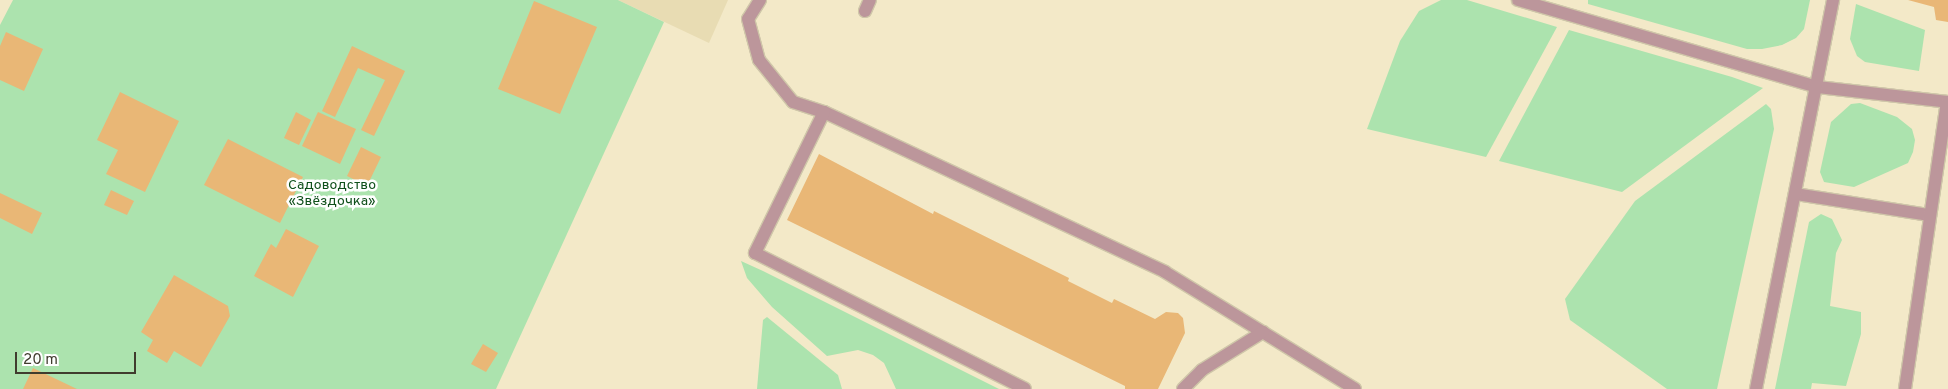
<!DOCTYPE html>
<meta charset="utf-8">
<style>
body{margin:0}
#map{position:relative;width:1948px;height:389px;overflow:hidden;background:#f3e9c8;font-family:Overpass,sans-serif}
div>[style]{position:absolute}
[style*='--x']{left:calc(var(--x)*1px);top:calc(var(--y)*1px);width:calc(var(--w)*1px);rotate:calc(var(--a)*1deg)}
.built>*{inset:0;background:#e8dcb3}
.green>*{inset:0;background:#ace3ae}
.building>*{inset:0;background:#e9b776}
.roads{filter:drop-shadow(1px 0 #cfc6a9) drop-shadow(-1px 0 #cfc6a9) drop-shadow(0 1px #cfc6a9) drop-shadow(0 -1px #cfc6a9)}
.lane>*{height:12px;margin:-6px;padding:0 6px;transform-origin:6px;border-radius:6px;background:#bc969b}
.street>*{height:12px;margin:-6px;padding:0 6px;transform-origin:6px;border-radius:6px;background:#bc969b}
span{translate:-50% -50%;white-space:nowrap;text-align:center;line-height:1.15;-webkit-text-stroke:5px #fff;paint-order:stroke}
.park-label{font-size:14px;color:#10501b}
.scale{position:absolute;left:15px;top:352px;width:121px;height:22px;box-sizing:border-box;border:2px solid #403c2e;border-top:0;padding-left:6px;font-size:15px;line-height:18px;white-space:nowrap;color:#403c2e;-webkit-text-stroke:4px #fff;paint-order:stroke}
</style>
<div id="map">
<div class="built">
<div style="clip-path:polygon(618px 0,728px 0,709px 43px)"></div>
</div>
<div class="green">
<div style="clip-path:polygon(13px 0,618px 0,664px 22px,496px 389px,0 389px,0 25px)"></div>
<div style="clip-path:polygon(1441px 0,1467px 0,1557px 27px,1486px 157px,1367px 129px,1400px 41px,1419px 11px)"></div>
<div style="clip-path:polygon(1588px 0,1810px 0,1804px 29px,1796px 38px,1782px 45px,1762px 49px,1747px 49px,1588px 4px)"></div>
<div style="clip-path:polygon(1856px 4px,1925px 30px,1919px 71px,1865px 62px,1857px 56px,1850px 39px)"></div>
<div style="clip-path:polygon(1569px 30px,1732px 77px,1763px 88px,1622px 192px,1499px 161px)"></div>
<div style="clip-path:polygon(1860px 103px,1897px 117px,1912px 129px,1915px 140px,1913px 152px,1908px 163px,1854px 187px,1824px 182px,1820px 172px,1831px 122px,1851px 104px)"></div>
<div style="clip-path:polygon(1766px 104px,1771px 109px,1774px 129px,1717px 389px,1667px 389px,1570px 320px,1565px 299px,1635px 201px)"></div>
<div style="clip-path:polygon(1821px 214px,1832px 219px,1842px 240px,1836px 253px,1830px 306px,1861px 312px,1861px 334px,1846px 386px,1812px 383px,1811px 389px,1775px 389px,1809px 222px)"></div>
<div style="clip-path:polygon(741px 261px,763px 271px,999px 389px,896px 389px,884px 363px,873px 355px,858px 350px,827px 356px,772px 307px,747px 278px)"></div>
<div style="clip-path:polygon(767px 317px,838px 375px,842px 389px,757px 389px,763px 320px)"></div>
</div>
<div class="building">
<div style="clip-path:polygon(1908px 0,1948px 0,1948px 22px,1936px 20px,1934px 7px)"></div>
<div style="clip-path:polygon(534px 1px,597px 27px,560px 114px,498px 89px)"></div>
<div style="clip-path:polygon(6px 32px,43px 49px,24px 91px,0 80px,0 46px)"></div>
<div style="clip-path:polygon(352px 46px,405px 71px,374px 136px,361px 130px,385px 80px,358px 68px,335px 117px,322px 111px)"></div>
<div style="clip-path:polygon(120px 92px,179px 121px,145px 192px,106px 174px,118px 150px,97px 140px)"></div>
<div style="clip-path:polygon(296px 112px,311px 120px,299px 145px,284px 138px)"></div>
<div style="clip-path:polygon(318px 112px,356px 129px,340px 164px,302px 146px)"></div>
<div style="clip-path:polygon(228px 139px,303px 177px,280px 223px,204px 185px)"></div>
<div style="clip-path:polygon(361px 147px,381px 157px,367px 186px,347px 176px)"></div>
<div style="clip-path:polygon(819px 154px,933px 214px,934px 211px,1069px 278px,1068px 281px,1112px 303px,1114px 299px,1155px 319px,1166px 312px,1178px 313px,1183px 318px,1185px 333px,1158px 389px,1125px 389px,1125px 386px,787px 220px)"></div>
<div style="clip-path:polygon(111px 190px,134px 201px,127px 215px,104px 205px)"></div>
<div style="clip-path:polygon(0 193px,42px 213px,32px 234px,0 218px)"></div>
<div style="clip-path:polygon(286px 229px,319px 246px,293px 297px,254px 276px,271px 244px,276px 248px)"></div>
<div style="clip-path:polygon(174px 275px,228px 306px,230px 316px,201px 367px,174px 351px,167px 363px,147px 351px,153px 340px,141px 332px)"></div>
<div style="clip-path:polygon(483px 344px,498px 353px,486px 372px,471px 364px)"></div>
<div style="clip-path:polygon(33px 368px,77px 389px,23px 389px)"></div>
</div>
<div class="roads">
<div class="lane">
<div style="--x:760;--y:0;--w:22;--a:122"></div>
<div style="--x:748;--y:19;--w:42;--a:75"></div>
<div style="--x:759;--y:60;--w:54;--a:51"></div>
<div style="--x:793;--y:102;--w:33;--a:18"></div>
<div style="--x:824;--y:112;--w:377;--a:25.1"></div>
<div style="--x:1165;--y:272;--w:223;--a:31.6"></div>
<div style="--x:1518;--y:0;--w:311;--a:16.2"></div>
<div style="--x:1817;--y:87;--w:132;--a:6.5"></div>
<div style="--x:865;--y:11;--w:12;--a:-66"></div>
<div style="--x:824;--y:112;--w:157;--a:116.1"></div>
<div style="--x:755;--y:253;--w:302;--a:26.7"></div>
<div style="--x:1796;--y:194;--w:134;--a:9"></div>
<div style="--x:1183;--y:389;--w:27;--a:-45"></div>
<div style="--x:1202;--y:370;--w:72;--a:-31.9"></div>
<div style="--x:1905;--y:389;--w:290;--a:-81.7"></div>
</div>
<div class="street">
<div style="--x:1756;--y:389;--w:397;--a:-78.8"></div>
</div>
</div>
<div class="park-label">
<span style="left:332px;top:194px">Садоводство<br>«Звёздочка»</span>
</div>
<div class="scale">20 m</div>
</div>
